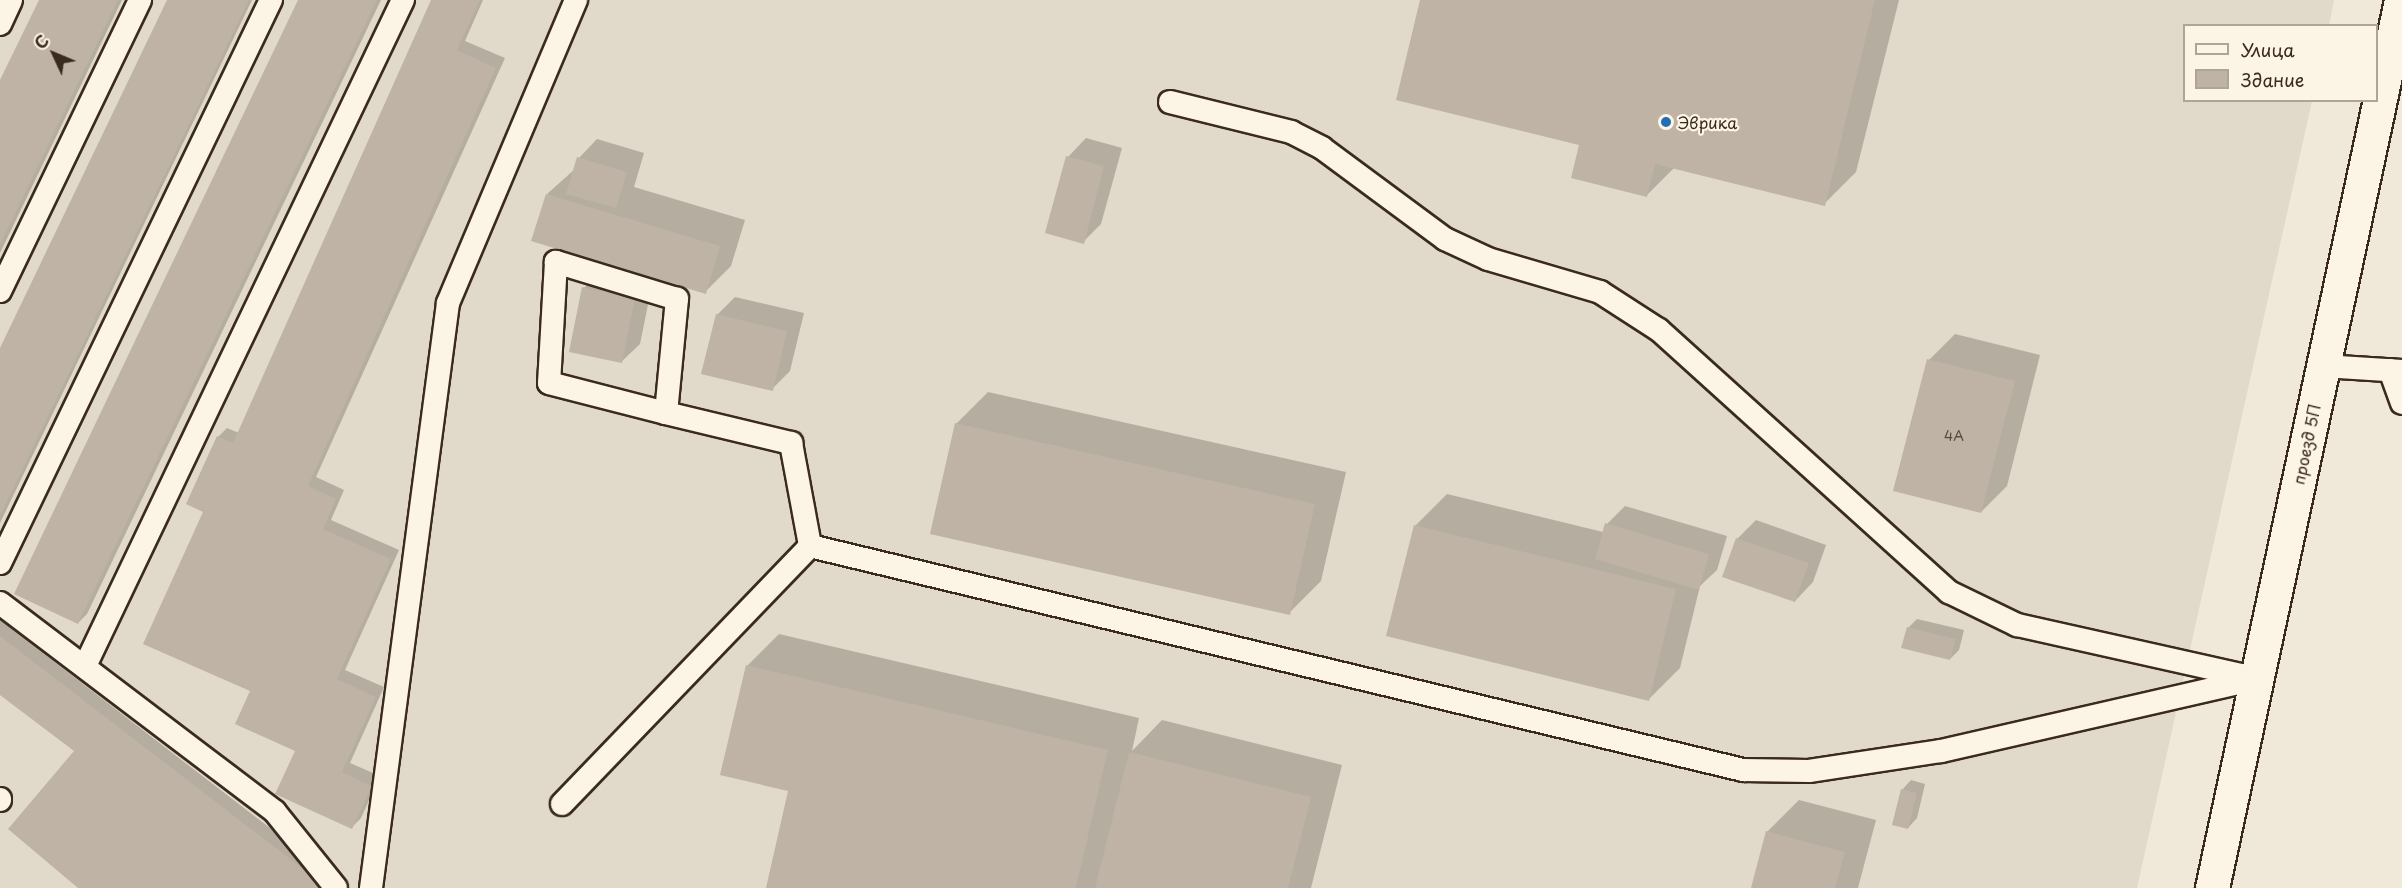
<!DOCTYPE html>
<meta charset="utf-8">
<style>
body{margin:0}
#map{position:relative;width:2402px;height:888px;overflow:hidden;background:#f0e9d9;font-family:"Playpen Sans",sans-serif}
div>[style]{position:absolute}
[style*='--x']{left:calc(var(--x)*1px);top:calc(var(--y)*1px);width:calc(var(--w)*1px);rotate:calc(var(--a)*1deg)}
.built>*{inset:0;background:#e1d9c9}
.shadow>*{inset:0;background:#0003}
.building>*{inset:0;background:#beb3a4}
.roads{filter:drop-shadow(2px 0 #3b2a1e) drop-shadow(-2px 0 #3b2a1e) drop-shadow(0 2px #3b2a1e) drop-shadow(0 -2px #3b2a1e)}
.lane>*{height:22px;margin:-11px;padding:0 11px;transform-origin:11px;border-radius:11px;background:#fcf5e5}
.secondary>*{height:33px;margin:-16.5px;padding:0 16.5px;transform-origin:16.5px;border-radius:16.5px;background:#fcf5e5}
.dots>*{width:16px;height:16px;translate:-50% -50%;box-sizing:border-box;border:3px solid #fcf5e5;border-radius:50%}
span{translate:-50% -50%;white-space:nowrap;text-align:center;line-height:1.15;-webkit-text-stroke:4.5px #fcf5e5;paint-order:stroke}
.number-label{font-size:14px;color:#5c4c40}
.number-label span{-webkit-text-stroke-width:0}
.poi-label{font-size:16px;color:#3b2a1e}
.left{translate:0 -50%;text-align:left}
.street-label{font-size:16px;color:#3b2a1e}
.legend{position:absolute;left:2183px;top:24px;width:195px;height:78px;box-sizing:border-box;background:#fcf5e5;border:2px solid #afa495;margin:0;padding:8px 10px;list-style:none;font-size:18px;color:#3b2a1e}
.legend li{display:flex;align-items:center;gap:12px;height:30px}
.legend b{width:30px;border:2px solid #afa495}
.north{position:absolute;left:24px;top:24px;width:60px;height:60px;-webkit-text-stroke:4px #fcf5e5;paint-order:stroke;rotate:314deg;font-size:16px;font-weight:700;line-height:24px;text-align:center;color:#3b2a1e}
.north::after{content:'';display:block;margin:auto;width:21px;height:27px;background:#3b2a1e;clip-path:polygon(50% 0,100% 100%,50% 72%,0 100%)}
</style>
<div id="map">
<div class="built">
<div style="clip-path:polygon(0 0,2334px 0,2329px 25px,2184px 26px,2184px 100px,2312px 101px,2137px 888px,0 888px)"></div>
</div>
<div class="shadow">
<div style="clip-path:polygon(41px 0,122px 0,0 253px,0 84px)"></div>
<div style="clip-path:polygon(169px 0,252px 0,0 523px,0 351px)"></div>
<div style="clip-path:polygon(299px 0,381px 0,87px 614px,78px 623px)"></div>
<div style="clip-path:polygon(433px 0,483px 0,465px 41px,505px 58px,316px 477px,344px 490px,331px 520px,399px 550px,345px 670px,384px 687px,350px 763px,380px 776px,361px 818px,352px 827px,251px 691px,205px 511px,218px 437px,227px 428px,239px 433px)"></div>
<div style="clip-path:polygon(1422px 0,1899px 0,1856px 172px,1824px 204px,1675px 167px,1647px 195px,1581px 144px)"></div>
<div style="clip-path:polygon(1086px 138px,1122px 148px,1101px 224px,1083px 242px,1068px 157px)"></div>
<div style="clip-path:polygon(597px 139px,644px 153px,634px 187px,745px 220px,731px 266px,705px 292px,547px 194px,575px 169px,579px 158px)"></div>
<div style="clip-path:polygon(602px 270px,653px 280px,640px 344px,621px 362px,584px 288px)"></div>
<div style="clip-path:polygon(735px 297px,804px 313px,790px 371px,772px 389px,717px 315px)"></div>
<div style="clip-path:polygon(1955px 334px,2040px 355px,2007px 486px,1981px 512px,1929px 360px)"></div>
<div style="clip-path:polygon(988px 392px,1346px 472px,1321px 581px,1289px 613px,956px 424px)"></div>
<div style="clip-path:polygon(1447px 494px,1603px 532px,1607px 524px,1625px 506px,1727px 536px,1717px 570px,1700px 586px,1680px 668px,1648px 700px,1415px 526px)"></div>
<div style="clip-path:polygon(1756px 520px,1826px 545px,1813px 582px,1795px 601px,1737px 539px)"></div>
<div style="clip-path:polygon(1917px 619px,1964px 630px,1959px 650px,1950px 659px,1908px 628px)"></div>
<div style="clip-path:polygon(0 620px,336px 879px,80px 888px,77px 750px,0 692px)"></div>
<div style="clip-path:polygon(779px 634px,1139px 718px,1132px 751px,1162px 720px,1342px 765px,1311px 888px,767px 888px,790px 790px,747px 666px)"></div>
<div style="clip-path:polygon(1911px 780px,1925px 784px,1917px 818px,1908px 828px,1902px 790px)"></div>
<div style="clip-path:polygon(1799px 800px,1876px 820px,1858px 888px,1753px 888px,1767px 832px)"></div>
</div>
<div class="building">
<div style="clip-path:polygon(39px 0,118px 0,0 245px,0 80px)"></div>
<div style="clip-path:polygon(167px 0,249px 0,0 516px,0 348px)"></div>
<div style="clip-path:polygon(298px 0,377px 0,78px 624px,14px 594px)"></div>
<div style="clip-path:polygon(431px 0,480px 0,457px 50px,496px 68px,308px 486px,336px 499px,323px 529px,391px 559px,337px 679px,376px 697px,342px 772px,372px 786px,352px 829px,275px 794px,295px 751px,235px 724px,250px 691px,143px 644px,203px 512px,186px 504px,217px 436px,233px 443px)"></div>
<div style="clip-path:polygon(1420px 0,1875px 0,1825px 206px,1655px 164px,1647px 197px,1571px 178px,1579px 145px,1396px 100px)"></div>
<div style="clip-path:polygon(1066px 156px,1104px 166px,1084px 244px,1045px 233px)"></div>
<div style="clip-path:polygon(577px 157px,627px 172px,616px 208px,566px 194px)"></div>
<div style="clip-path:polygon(546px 194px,720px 246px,706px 294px,531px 241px)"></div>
<div style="clip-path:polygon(582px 287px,635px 298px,622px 363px,569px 352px)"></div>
<div style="clip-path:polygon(716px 314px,787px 331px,773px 391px,701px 374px)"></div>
<div style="clip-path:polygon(1927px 359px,2015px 381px,1981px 513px,1893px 491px)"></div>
<div style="clip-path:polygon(955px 423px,1315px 504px,1290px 615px,930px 534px)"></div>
<div style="clip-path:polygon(1605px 523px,1709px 554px,1699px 590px,1595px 559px)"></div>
<div style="clip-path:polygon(1414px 525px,1676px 589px,1649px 701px,1386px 636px)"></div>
<div style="clip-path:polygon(1736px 538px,1809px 563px,1795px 602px,1722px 577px)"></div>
<div style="clip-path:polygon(1907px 627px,1956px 639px,1950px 660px,1901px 648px)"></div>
<div style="clip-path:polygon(0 636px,328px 888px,78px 888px,8px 829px,74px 751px,0 695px)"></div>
<div style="clip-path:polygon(746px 665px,1108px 750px,1076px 888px,766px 888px,788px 791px,720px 775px)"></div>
<div style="clip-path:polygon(1129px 752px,1311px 797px,1288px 888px,1095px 888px)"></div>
<div style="clip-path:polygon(1901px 789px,1917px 793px,1908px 829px,1892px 825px)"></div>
<div style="clip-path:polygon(1766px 831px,1845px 852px,1835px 888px,1751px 888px)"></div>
</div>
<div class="roads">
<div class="lane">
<div style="--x:0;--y:24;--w:26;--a:-65"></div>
<div style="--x:1170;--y:102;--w:125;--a:13.9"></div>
<div style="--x:1291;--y:132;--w:35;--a:27"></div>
<div style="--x:1322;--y:148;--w:153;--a:36.5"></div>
<div style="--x:1445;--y:239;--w:47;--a:24.9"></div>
<div style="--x:1488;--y:259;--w:117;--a:16.4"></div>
<div style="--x:1600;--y:292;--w:70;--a:32.8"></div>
<div style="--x:1659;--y:330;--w:391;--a:42.1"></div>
<div style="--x:1949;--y:592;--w:76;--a:25.9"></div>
<div style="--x:2017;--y:625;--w:238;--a:12.6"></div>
<div style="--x:0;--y:291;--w:323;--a:-64.3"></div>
<div style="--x:2323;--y:366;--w:79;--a:3.6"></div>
<div style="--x:2390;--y:370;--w:35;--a:70"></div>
<div style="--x:666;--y:413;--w:115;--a:-84.5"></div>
<div style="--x:677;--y:299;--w:127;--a:-163"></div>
<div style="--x:556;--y:262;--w:121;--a:93.3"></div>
<div style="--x:549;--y:383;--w:121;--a:14.4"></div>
<div style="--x:666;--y:413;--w:129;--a:13.5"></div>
<div style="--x:791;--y:443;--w:105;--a:79.5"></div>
<div style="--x:810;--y:546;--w:960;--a:13.5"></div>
<div style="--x:1743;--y:770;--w:66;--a:0.9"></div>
<div style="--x:1809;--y:771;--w:134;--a:-8.6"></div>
<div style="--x:1941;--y:751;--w:323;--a:-12.9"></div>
<div style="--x:0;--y:563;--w:625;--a:-64.3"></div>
<div style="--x:0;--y:603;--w:345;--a:37.2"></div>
<div style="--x:275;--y:812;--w:97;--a:51.2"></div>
<div style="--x:85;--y:666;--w:738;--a:-64.48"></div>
<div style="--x:0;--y:799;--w:1;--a:90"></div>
<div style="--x:562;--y:804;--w:358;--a:-46.1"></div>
<div style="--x:371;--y:888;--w:590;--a:-82.5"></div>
<div style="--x:448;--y:303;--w:329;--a:-67.1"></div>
</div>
<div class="secondary">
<div style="--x:2212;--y:888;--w:908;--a:-77.98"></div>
</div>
</div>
<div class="dots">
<div style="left:1666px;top:122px;background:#1f6fb2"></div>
</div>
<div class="number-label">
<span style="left:1954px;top:436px">4А</span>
</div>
<div class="poi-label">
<span class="left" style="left:1678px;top:122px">Эврика</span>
</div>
<div class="street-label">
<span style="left:2306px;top:444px;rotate:-78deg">проезд 5П</span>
</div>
<ul class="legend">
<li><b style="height:8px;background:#fcf5e5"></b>Улица</li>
<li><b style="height:16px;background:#beb3a4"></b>Здание</li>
</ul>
<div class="north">С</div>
</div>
